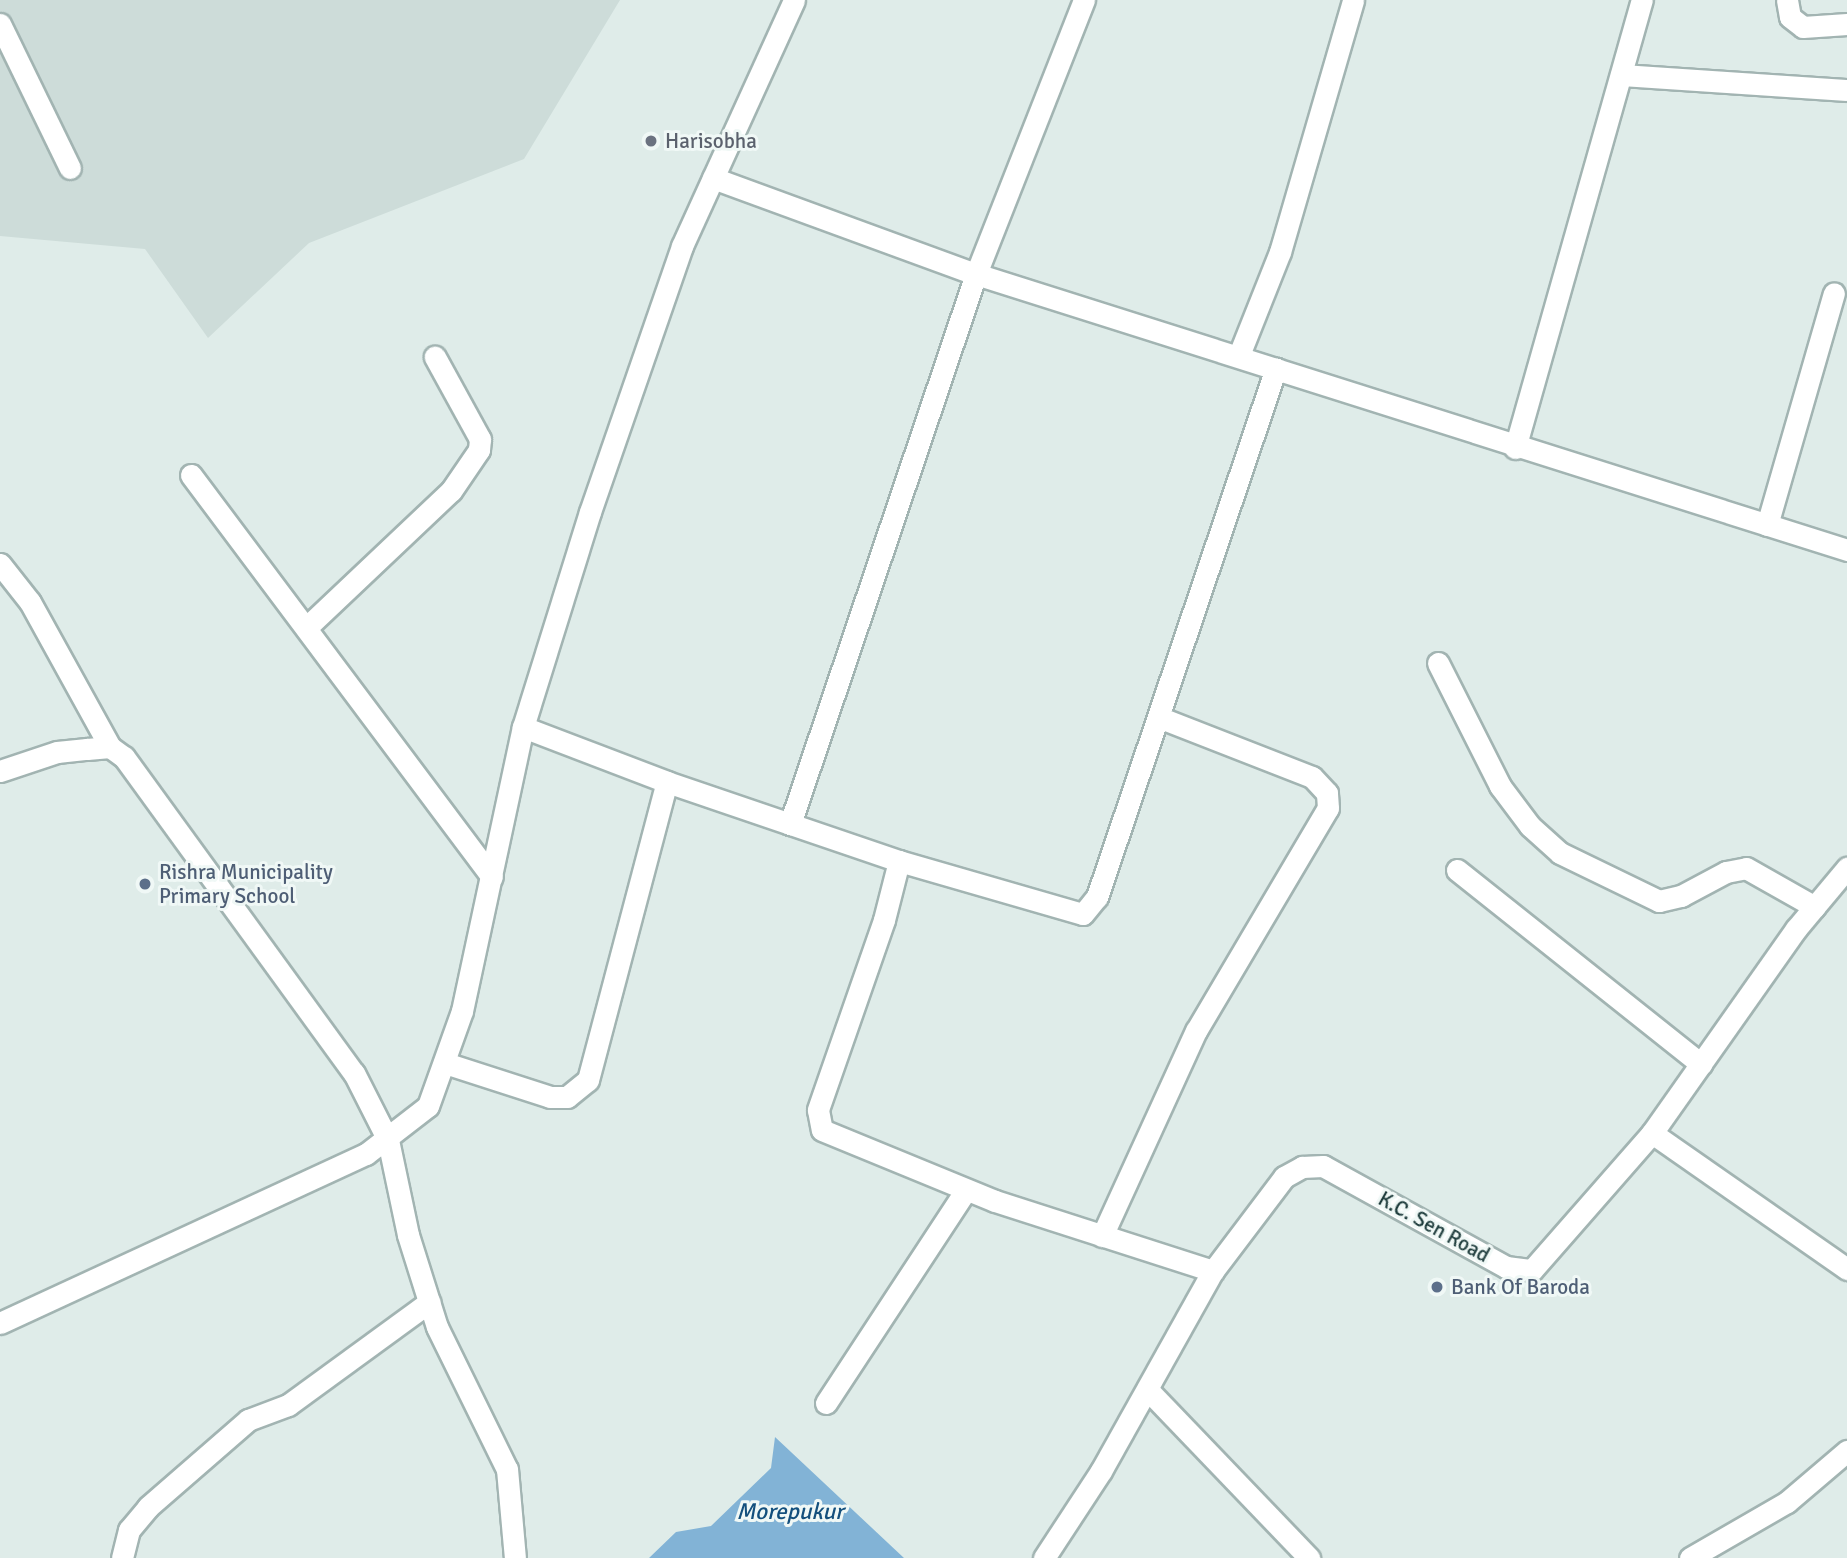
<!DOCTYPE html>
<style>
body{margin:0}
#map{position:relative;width:1847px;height:1558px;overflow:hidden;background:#dfece9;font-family:Signika,sans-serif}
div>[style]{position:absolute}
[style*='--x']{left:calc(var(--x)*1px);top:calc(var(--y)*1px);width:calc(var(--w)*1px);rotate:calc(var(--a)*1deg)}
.built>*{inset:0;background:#cddcd9}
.water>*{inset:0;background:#82b3d6}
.roads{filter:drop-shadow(2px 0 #a2b4b2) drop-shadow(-2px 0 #a2b4b2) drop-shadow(0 2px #a2b4b2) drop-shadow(0 -2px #a2b4b2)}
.minor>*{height:21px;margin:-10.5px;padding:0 10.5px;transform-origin:10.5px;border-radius:10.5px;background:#fff}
.dots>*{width:19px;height:19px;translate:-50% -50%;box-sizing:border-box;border:4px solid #f0f8f6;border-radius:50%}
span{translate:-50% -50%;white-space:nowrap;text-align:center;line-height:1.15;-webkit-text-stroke:6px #f0f8f6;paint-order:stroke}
.worship-label{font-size:21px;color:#5b616d}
.left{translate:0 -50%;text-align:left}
.service-label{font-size:21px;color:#4e5e75}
.street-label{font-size:21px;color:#1f3d3d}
.water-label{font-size:23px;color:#14507d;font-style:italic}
</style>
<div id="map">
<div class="built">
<div style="clip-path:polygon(0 0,620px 0,524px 159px,309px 243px,208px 338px,145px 249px,0 236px)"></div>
</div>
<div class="water">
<div style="clip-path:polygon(775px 1437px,904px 1558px,649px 1558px,676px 1532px,711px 1526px,771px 1468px)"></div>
</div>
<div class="roads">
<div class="minor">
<div style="--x:1787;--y:0;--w:17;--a:80"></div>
<div style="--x:1790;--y:17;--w:16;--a:38"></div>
<div style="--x:1803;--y:27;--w:44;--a:-3.9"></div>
<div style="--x:0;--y:24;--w:160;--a:64.1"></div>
<div style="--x:1621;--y:75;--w:226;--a:3.8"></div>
<div style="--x:713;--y:178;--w:280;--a:20.1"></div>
<div style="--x:976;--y:274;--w:914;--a:17.58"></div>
<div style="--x:1239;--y:355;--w:111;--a:-68.3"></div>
<div style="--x:1280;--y:252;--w:262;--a:-73.8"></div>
<div style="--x:1515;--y:448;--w:466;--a:-74.2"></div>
<div style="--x:191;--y:475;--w:502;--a:53.18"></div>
<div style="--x:1767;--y:525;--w:241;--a:-73.9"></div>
<div style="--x:0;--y:564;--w:48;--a:51.7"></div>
<div style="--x:30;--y:602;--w:166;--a:61.1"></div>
<div style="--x:307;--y:627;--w:198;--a:-43.4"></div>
<div style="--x:451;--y:491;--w:50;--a:-55.7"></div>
<div style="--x:479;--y:450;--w:11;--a:-85"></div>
<div style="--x:480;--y:439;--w:94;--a:-118.8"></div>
<div style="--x:1438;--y:663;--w:138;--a:63.2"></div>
<div style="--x:1500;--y:786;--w:50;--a:53.1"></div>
<div style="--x:1530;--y:826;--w:40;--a:42"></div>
<div style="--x:1560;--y:853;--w:110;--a:25.9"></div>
<div style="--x:1659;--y:901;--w:23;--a:-13"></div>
<div style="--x:1681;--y:896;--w:51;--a:-28.1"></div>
<div style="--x:1726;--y:872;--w:20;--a:-11"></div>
<div style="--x:1746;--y:868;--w:79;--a:29.5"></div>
<div style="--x:523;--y:727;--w:154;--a:20.9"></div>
<div style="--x:667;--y:782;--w:245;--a:18.8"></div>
<div style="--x:899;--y:861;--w:191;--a:16.1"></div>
<div style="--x:1083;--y:914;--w:22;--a:-51"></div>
<div style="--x:1097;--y:897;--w:558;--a:-71.31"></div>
<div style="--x:0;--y:771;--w:60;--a:-18.4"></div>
<div style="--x:57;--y:752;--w:30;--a:-6"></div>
<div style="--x:87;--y:749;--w:23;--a:-5"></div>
<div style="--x:110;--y:747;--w:17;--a:36"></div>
<div style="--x:124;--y:757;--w:391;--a:54"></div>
<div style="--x:354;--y:1073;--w:75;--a:63.1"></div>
<div style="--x:388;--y:1140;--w:97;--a:78.1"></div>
<div style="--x:408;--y:1235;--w:96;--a:72.5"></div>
<div style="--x:437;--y:1327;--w:158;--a:63.8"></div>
<div style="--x:507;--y:1469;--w:89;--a:84.9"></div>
<div style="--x:790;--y:824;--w:581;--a:-71.32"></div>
<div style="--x:976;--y:274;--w:295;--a:-68.5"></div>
<div style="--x:899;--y:861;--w:61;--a:104.3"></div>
<div style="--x:884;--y:920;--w:201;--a:109.2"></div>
<div style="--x:818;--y:1110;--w:20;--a:79"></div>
<div style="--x:822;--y:1130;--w:187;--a:22.3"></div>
<div style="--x:995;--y:1201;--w:229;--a:17.8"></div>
<div style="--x:1457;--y:870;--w:312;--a:38.5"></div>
<div style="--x:445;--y:1063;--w:110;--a:17.9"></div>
<div style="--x:550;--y:1097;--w:17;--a:0"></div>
<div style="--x:567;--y:1097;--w:27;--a:-39"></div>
<div style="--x:588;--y:1080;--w:308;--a:-75.2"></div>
<div style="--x:1652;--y:1133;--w:238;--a:34.9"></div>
<div style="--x:1102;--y:1236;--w:226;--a:-65.4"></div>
<div style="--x:1196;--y:1031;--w:259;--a:-59.4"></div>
<div style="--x:1328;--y:808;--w:15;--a:-94"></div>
<div style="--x:1327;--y:793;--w:22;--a:-133"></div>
<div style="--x:1312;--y:777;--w:165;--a:-158.7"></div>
<div style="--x:0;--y:1323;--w:403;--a:-24.8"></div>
<div style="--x:366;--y:1154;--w:78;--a:-37.7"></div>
<div style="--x:428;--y:1106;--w:101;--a:-70.3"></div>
<div style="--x:462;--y:1011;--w:290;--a:-77.9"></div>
<div style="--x:523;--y:727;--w:225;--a:-72.7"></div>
<div style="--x:590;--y:512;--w:281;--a:-70.9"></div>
<div style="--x:682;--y:246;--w:270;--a:-65.5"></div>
<div style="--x:1148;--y:1390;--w:233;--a:46.2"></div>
<div style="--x:826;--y:1403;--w:255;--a:-56.7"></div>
<div style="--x:122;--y:1558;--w:29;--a:-76"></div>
<div style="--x:129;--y:1530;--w:30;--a:-50"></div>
<div style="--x:148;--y:1507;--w:133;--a:-41"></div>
<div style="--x:248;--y:1420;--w:43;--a:-20.6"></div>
<div style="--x:288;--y:1405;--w:175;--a:-36.1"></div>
<div style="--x:1044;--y:1558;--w:104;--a:-56.8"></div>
<div style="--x:1101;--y:1471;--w:229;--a:-60.8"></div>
<div style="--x:1213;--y:1271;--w:118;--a:-52.9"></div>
<div style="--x:1284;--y:1177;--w:21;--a:-29"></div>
<div style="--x:1302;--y:1167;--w:21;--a:-3"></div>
<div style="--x:1323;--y:1166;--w:209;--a:28.9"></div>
<div style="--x:1506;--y:1267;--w:26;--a:7"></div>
<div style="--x:1532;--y:1270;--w:182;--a:-48.8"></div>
<div style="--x:1652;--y:1133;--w:250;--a:-54.8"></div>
<div style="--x:1796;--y:929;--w:80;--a:-50.1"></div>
<div style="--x:1690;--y:1558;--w:112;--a:-30"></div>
<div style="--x:1787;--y:1502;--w:79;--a:-40.4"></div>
</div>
</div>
<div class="dots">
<div style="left:651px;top:141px;background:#6b7280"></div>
<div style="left:145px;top:884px;background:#5c6f8a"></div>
<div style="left:1437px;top:1287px;background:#5c6f8a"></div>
</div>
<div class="worship-label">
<span class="left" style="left:665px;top:141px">Harisobha</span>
</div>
<div class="service-label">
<span class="left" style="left:159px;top:884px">Rishra Municipality<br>Primary School</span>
<span class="left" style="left:1451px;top:1287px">Bank Of Baroda</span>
</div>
<div class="street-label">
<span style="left:1434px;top:1227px;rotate:29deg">K.C. Sen Road</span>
</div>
<div class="water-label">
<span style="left:790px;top:1512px">Morepukur</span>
</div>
</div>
